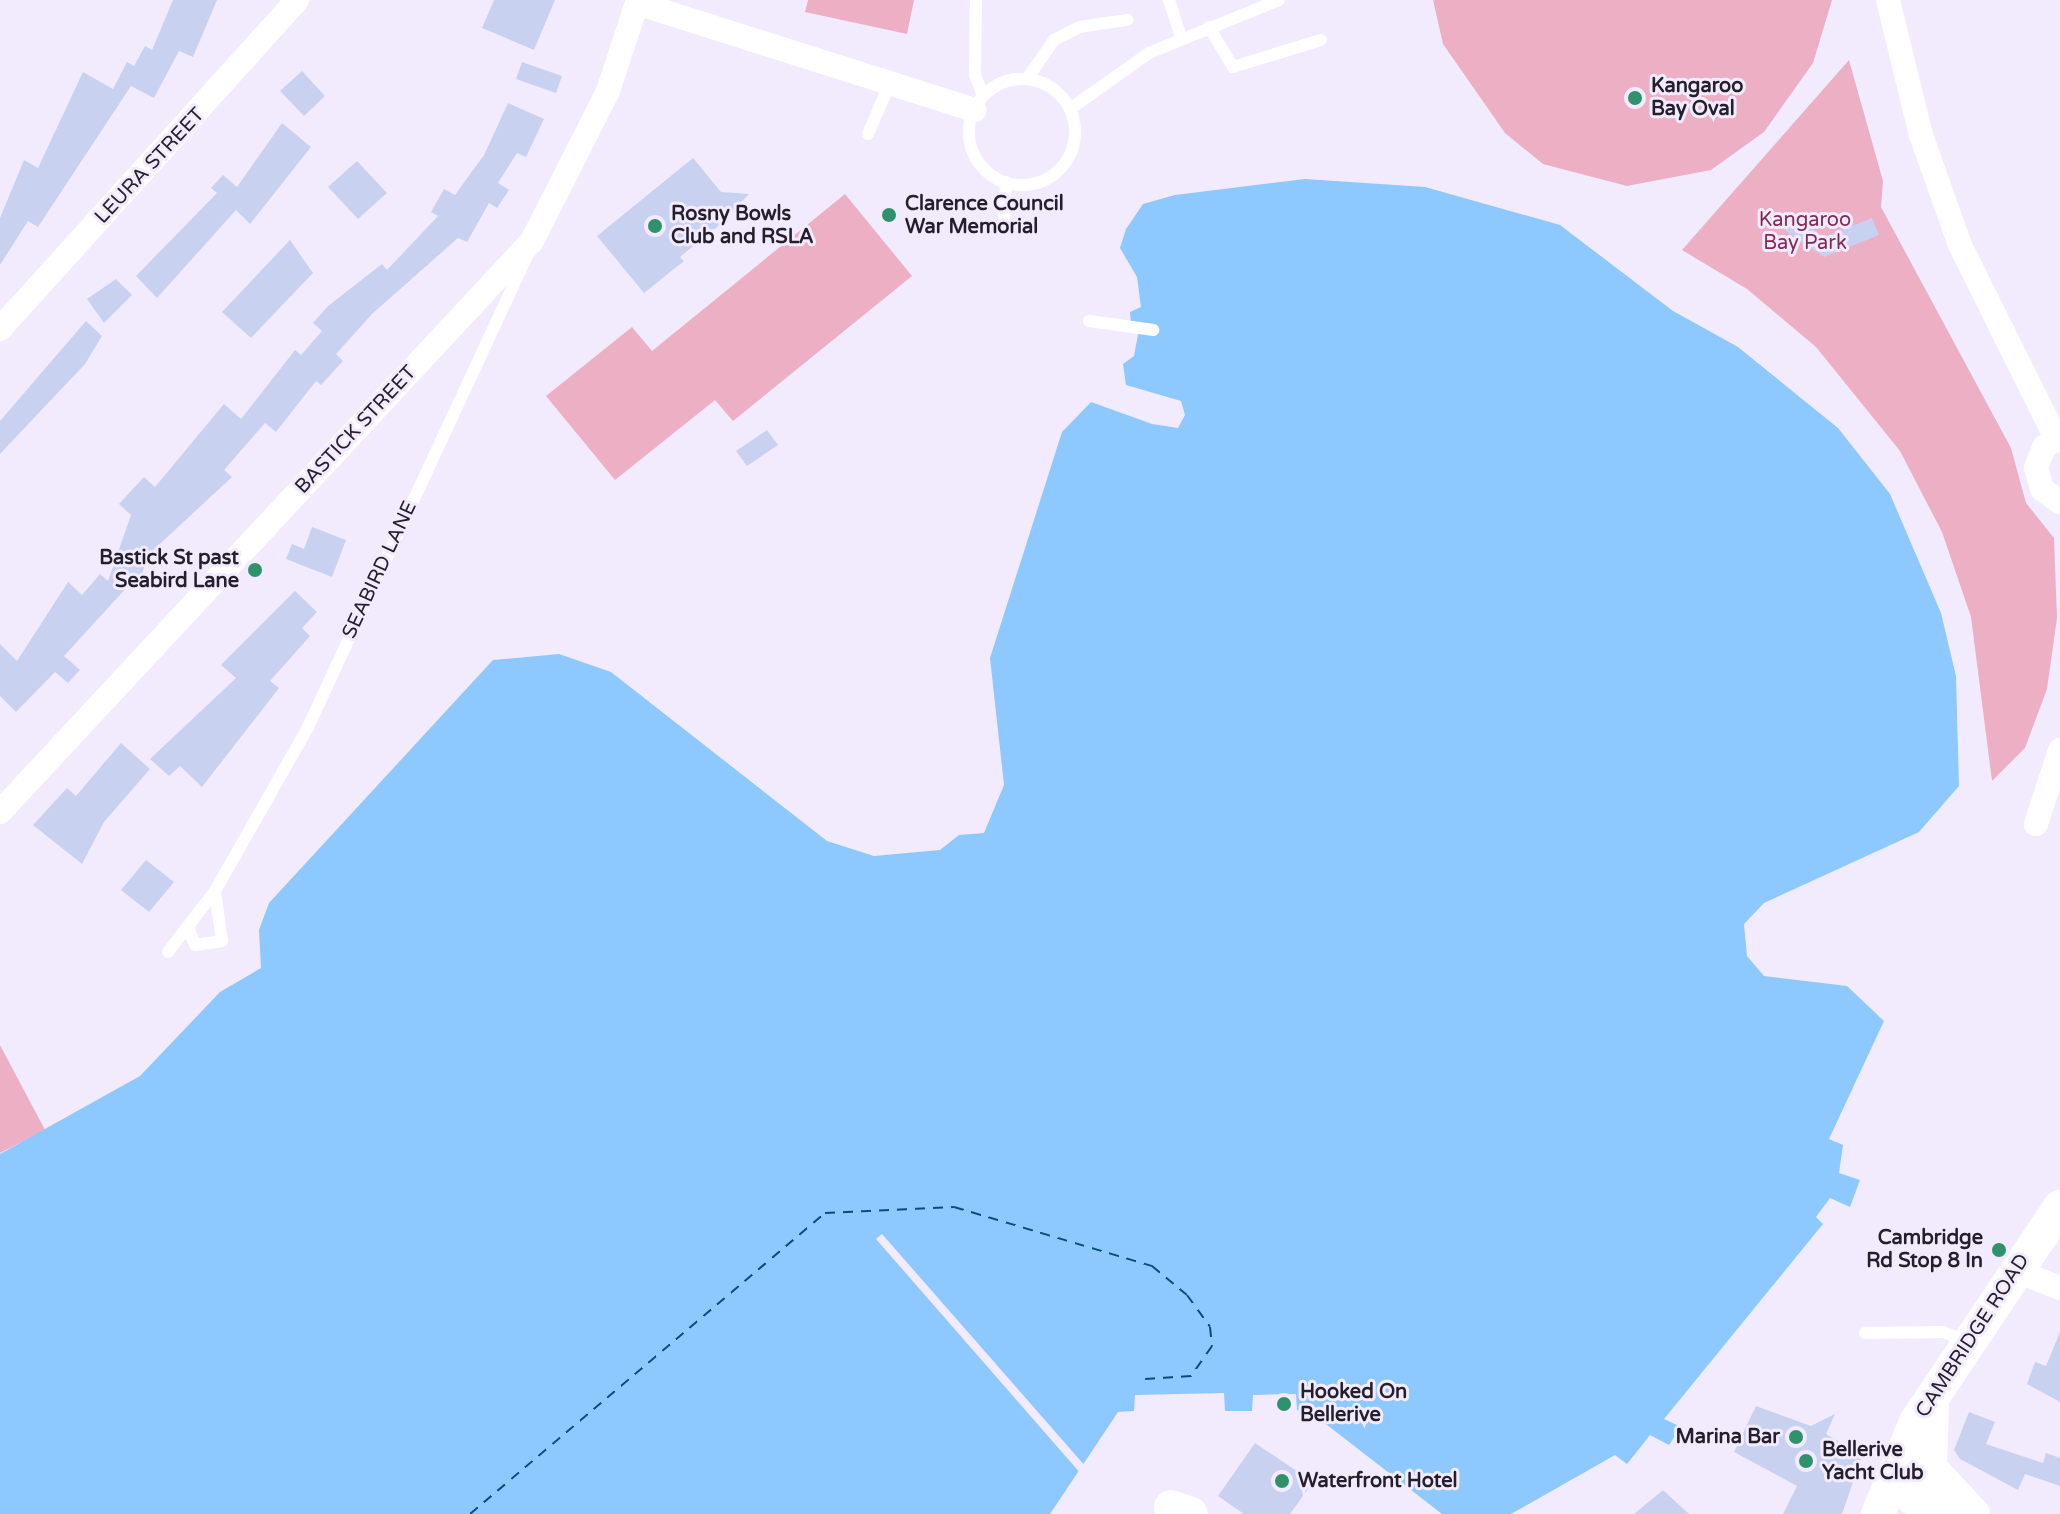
<!DOCTYPE html>
<style>
body{margin:0}
#map{position:relative;width:2060px;height:1514px;overflow:hidden;background:#f2ebfe;font-family:"Varela Round",sans-serif}
div>[style]{position:absolute}
[style*='--x']{left:calc(var(--x)*1px);top:calc(var(--y)*1px);width:calc(var(--w)*1px);rotate:calc(var(--a)*1deg)}
.green>*{inset:0;background:#ecafc3}
.water>*{inset:0;background:#8dc8fe}
.pier>*{inset:0;background:#f2ebfe}
.ferry>*{height:2px;margin-top:-1px;transform-origin:0;background:repeating-linear-gradient(90deg,#084c7d 0 10px,transparent 0 18px)}
.building>*{inset:0;background:#c9d1f1}
.lane>*{height:12px;margin:-6px;padding:0 6px;transform-origin:6px;border-radius:6px;background:#fff}
.lane>.ring{margin:-6px;padding:0;box-sizing:content-box;background:none;border:12px solid #fff;border-radius:50%}
.street>*{height:24px;margin:-12px;padding:0 12px;transform-origin:12px;border-radius:12px;background:#fff}
.secondary>*{height:34px;margin:-17px;padding:0 17px;transform-origin:17px;border-radius:17px;background:#fff}
.dots>*{width:22px;height:22px;translate:-50% -50%;box-sizing:border-box;border:4px solid #f2ebfe;border-radius:50%}
span{translate:-50% -50%;white-space:nowrap;text-align:center;line-height:1.15;-webkit-text-stroke:6px #f2ebfe;paint-order:stroke}
.poi-label{font-size:20px;color:#241f2b;font-weight:700}
.left{translate:0 -50%;text-align:left}
.right{translate:-100% -50%;text-align:right}
.street-label{font-size:20px;color:#241f2b}
.park-label{font-size:20px;color:#842a50}
</style>
<div id="map">
<div class="green">
<div style="clip-path:polygon(808px 0,914px 0,907px 34px,805px 12px)"></div>
<div style="clip-path:polygon(1433px 0,1832px 0,1813px 63px,1764px 132px,1711px 170px,1627px 186px,1543px 164px,1505px 133px,1443px 44px)"></div>
<div style="clip-path:polygon(1849px 60px,1883px 181px,1881px 207px,2011px 448px,2026px 503px,2054px 538px,2057px 618px,2047px 689px,2025px 748px,1992px 781px,1971px 617px,1942px 532px,1900px 451px,1816px 347px,1747px 289px,1682px 250px)"></div>
<div style="clip-path:polygon(845px 194px,912px 276px,733px 421px,715px 400px,615px 480px,546px 396px,632px 327px,652px 351px)"></div>
<div style="clip-path:polygon(0 1045px,45px 1130px,0 1153px)"></div>
</div>
<div class="water">
<div style="clip-path:polygon(1305px 179px,1425px 187px,1560px 225px,1673px 311px,1738px 347px,1838px 428px,1890px 494px,1941px 613px,1956px 676px,1959px 786px,1919px 832px,1764px 903px,1744px 924px,1747px 956px,1764px 976px,1847px 986px,1884px 1021px,1829px 1139px,1843px 1145px,1839px 1173px,1860px 1180px,1850px 1207px,1830px 1198px,1816px 1217px,1823px 1224px,1664px 1419px,1681px 1427px,1669px 1445px,1650px 1435px,1627px 1464px,1615px 1455px,1511px 1514px,1442px 1514px,1322px 1421px,1297px 1410px,1296px 1394px,1253px 1395px,1252px 1411px,1225px 1411px,1224px 1393px,1135px 1395px,1134px 1411px,1118px 1412px,1050px 1514px,0 1514px,0 1154px,140px 1076px,220px 992px,261px 968px,259px 930px,269px 903px,493px 660px,559px 654px,611px 672px,827px 841px,874px 856px,940px 850px,959px 835px,984px 833px,1004px 785px,990px 658px,1062px 432px,1091px 402px,1152px 424px,1178px 428px,1185px 415px,1181px 401px,1126px 385px,1123px 364px,1134px 356px,1140px 324px,1131px 322px,1130px 312px,1141px 307px,1137px 277px,1120px 248px,1126px 229px,1143px 204px,1175px 195px)"></div>
</div>
<div class="pier">
<div style="clip-path:polygon(882px 1234px,1086px 1467px,1081px 1474px,876px 1239px)"></div>
</div>
<div class="ferry">
<div style="--x:470;--y:1514;--w:465;--a:-40.3"></div>
<div style="--x:825;--y:1213;--w:129;--a:-2.7"></div>
<div style="--x:954;--y:1207;--w:207;--a:16.6"></div>
<div style="--x:1152;--y:1266;--w:45;--a:39.6"></div>
<div style="--x:1187;--y:1295;--w:39;--a:54"></div>
<div style="--x:1210;--y:1327;--w:19;--a:84"></div>
<div style="--x:1212;--y:1346;--w:37;--a:125"></div>
<div style="--x:1191;--y:1376;--w:46;--a:176.3"></div>
</div>
<div class="building">
<div style="clip-path:polygon(173px 0,217px 0,193px 57px,179px 51px,154px 98px,131px 86px,38px 227px,28px 221px,0 265px,0 218px,24px 160px,38px 168px,83px 72px,113px 89px,127px 62px,134px 66px,145px 46px,152px 50px)"></div>
<div style="clip-path:polygon(494px 0,555px 0,534px 50px,482px 28px)"></div>
<div style="clip-path:polygon(522px 62px,562px 76px,556px 93px,516px 79px)"></div>
<div style="clip-path:polygon(302px 71px,325px 96px,304px 116px,280px 91px)"></div>
<div style="clip-path:polygon(508px 103px,544px 119px,526px 157px,517px 153px,498px 183px,509px 190px,497px 208px,489px 203px,467px 242px,458px 238px,372px 314px,336px 354px,343px 361px,321px 385px,316px 381px,276px 432px,265px 423px,224px 470px,232px 477px,149px 554px,137px 587px,129px 585px,64px 656px,80px 670px,68px 683px,55px 672px,16px 712px,0 696px,0 644px,17px 661px,68px 582px,82px 595px,100px 574px,108px 581px,131px 515px,119px 504px,144px 477px,155px 487px,224px 404px,241px 419px,295px 350px,301px 355px,322px 331px,313px 323px,328px 306px,382px 264px,387px 270px,438px 216px,431px 212px,444px 189px,455px 195px,484px 155px)"></div>
<div style="clip-path:polygon(282px 123px,311px 147px,250px 224px,236px 210px,157px 298px,136px 276px,217px 193px,211px 188px,223px 175px,237px 187px)"></div>
<div style="clip-path:polygon(693px 158px,721px 192px,749px 194px,715px 229px,691px 234px,698px 242px,680px 257px,684px 261px,644px 293px,597px 236px)"></div>
<div style="clip-path:polygon(357px 161px,387px 193px,358px 219px,328px 187px)"></div>
<div style="clip-path:polygon(1794px 216px,1824px 237px,1872px 218px,1879px 235px,1824px 257px,1776px 224px)"></div>
<div style="clip-path:polygon(290px 240px,313px 273px,251px 338px,222px 312px)"></div>
<div style="clip-path:polygon(116px 279px,132px 295px,104px 323px,87px 299px)"></div>
<div style="clip-path:polygon(86px 321px,102px 336px,85px 364px,0 454px,0 421px)"></div>
<div style="clip-path:polygon(767px 430px,778px 445px,747px 466px,736px 451px)"></div>
<div style="clip-path:polygon(312px 527px,346px 540px,332px 577px,286px 559px,292px 544px,304px 549px)"></div>
<div style="clip-path:polygon(295px 591px,317px 612px,302px 628px,310px 636px,270px 681px,279px 688px,202px 787px,180px 766px,169px 776px,150px 759px,236px 678px,221px 665px)"></div>
<div style="clip-path:polygon(121px 743px,150px 769px,104px 822px,82px 864px,33px 825px,67px 788px,76px 796px)"></div>
<div style="clip-path:polygon(146px 860px,174px 882px,149px 912px,121px 890px)"></div>
<div style="clip-path:polygon(2060px 1332px,2060px 1402px,2027px 1384px,2035px 1362px,2046px 1366px)"></div>
<div style="clip-path:polygon(1756px 1406px,1811px 1426px,1835px 1414px,1826px 1434px,1862px 1456px,1842px 1514px,1783px 1514px,1797px 1486px,1734px 1452px)"></div>
<div style="clip-path:polygon(1969px 1412px,1995px 1422px,1986px 1444px,2043px 1463px,2046px 1453px,2060px 1458px,2060px 1486px,2025px 1474px,2018px 1490px,1960px 1459px,1954px 1450px)"></div>
<div style="clip-path:polygon(1255px 1443px,1313px 1482px,1290px 1514px,1244px 1514px,1218px 1496px)"></div>
<div style="clip-path:polygon(1663px 1490px,1689px 1514px,1634px 1514px)"></div>
</div>
<div class="lane">
<div style="--x:976;--y:0;--w:75;--a:90.8"></div>
<div style="--x:975;--y:75;--w:22;--a:69"></div>
<div style="--x:1169;--y:0;--w:39;--a:72"></div>
<div style="--x:1209;--y:27;--w:47;--a:59"></div>
<div style="--x:1233;--y:67;--w:92;--a:-17.1"></div>
<div style="--x:1027;--y:79;--w:47;--a:-55.3"></div>
<div style="--x:1054;--y:40;--w:28;--a:-27"></div>
<div style="--x:1079;--y:27;--w:49;--a:-8.3"></div>
<div class="ring" style="left:969px;top:79px;width:94px;height:94px"></div>
<div style="--x:1070;--y:109;--w:97;--a:-35.3"></div>
<div style="--x:1149;--y:53;--w:140;--a:-22.2"></div>
<div style="--x:868;--y:134;--w:53;--a:-66.8"></div>
<div style="--x:1004;--y:227;--w:45;--a:-87.5"></div>
<div style="--x:1089;--y:321;--w:65;--a:8"></div>
<div style="--x:188;--y:927;--w:19;--a:69"></div>
<div style="--x:195;--y:945;--w:27;--a:-8"></div>
<div style="--x:222;--y:941;--w:50;--a:-98"></div>
<div style="--x:168;--y:952;--w:77;--a:-52.4"></div>
<div style="--x:215;--y:891;--w:189;--a:-60.4"></div>
<div style="--x:308;--y:727;--w:519;--a:-65.06"></div>
<div style="--x:1865;--y:1333;--w:78;--a:-0.7"></div>
<div style="--x:1943;--y:1332;--w:26;--a:21"></div>
</div>
<div class="street">
<div style="--x:1888;--y:0;--w:139;--a:76.3"></div>
<div style="--x:1921;--y:135;--w:117;--a:70.5"></div>
<div style="--x:1960;--y:245;--w:216;--a:63.6"></div>
<div style="--x:637;--y:3;--w:354;--a:17.6"></div>
<div style="--x:0;--y:329;--w:443;--a:-47.9"></div>
<div style="--x:2060;--y:437;--w:19;--a:148"></div>
<div style="--x:2044;--y:447;--w:22;--a:111"></div>
<div style="--x:2036;--y:468;--w:22;--a:74"></div>
<div style="--x:2042;--y:489;--w:22;--a:36"></div>
<div style="--x:0;--y:812;--w:780;--a:-47.03"></div>
<div style="--x:532;--y:241;--w:168;--a:-63.1"></div>
<div style="--x:608;--y:91;--w:96;--a:-71.8"></div>
<div style="--x:2036;--y:824;--w:78;--a:-72"></div>
<div style="--x:2014;--y:1270;--w:49;--a:21.4"></div>
</div>
<div class="secondary">
<div style="--x:1932;--y:1408;--w:60;--a:91.9"></div>
<div style="--x:1930;--y:1468;--w:63;--a:46.9"></div>
<div style="--x:1892;--y:1480;--w:28;--a:41"></div>
<div style="--x:1913;--y:1498;--w:54;--a:17.1"></div>
<div style="--x:1171;--y:1507;--w:21;--a:19"></div>
<div style="--x:1878;--y:1514;--w:100;--a:-67.6"></div>
<div style="--x:1916;--y:1422;--w:259;--a:-56.2"></div>
</div>
<div class="dots">
<div style="left:1635px;top:98px;background:#2f926d"></div>
<div style="left:889px;top:215px;background:#2f926d"></div>
<div style="left:655px;top:226px;background:#2f926d"></div>
<div style="left:255px;top:570px;background:#2f926d"></div>
<div style="left:1999px;top:1250px;background:#2f926d"></div>
<div style="left:1284px;top:1404px;background:#2f926d"></div>
<div style="left:1796px;top:1437px;background:#2f926d"></div>
<div style="left:1806px;top:1461px;background:#2f926d"></div>
<div style="left:1282px;top:1481px;background:#2f926d"></div>
</div>
<div class="poi-label">
<span class="left" style="left:1651px;top:98px">Kangaroo<br>Bay Oval</span>
<span class="left" style="left:905px;top:216px">Clarence Council<br>War Memorial</span>
<span class="left" style="left:671px;top:226px">Rosny Bowls<br>Club and RSLA</span>
<span class="right" style="left:239px;top:570px">Bastick St past<br>Seabird Lane</span>
<span class="right" style="left:1983px;top:1250px">Cambridge<br>Rd Stop 8 In</span>
<span class="left" style="left:1300px;top:1404px">Hooked On<br>Bellerive</span>
<span class="right" style="left:1780px;top:1437px">Marina Bar</span>
<span class="left" style="left:1822px;top:1462px">Bellerive<br>Yacht Club</span>
<span class="left" style="left:1298px;top:1481px">Waterfront Hotel</span>
</div>
<div class="street-label">
<span style="left:150px;top:166px;rotate:-47deg">LEURA STREET</span>
<span style="left:356px;top:430px;rotate:-47deg">BASTICK STREET</span>
<span style="left:380px;top:570px;rotate:-65deg">SEABIRD LANE</span>
<span style="left:1973px;top:1336px;rotate:-57deg">CAMBRIDGE ROAD</span>
</div>
<div class="park-label">
<span style="left:1805px;top:232px">Kangaroo<br>Bay Park</span>
</div>
</div>
